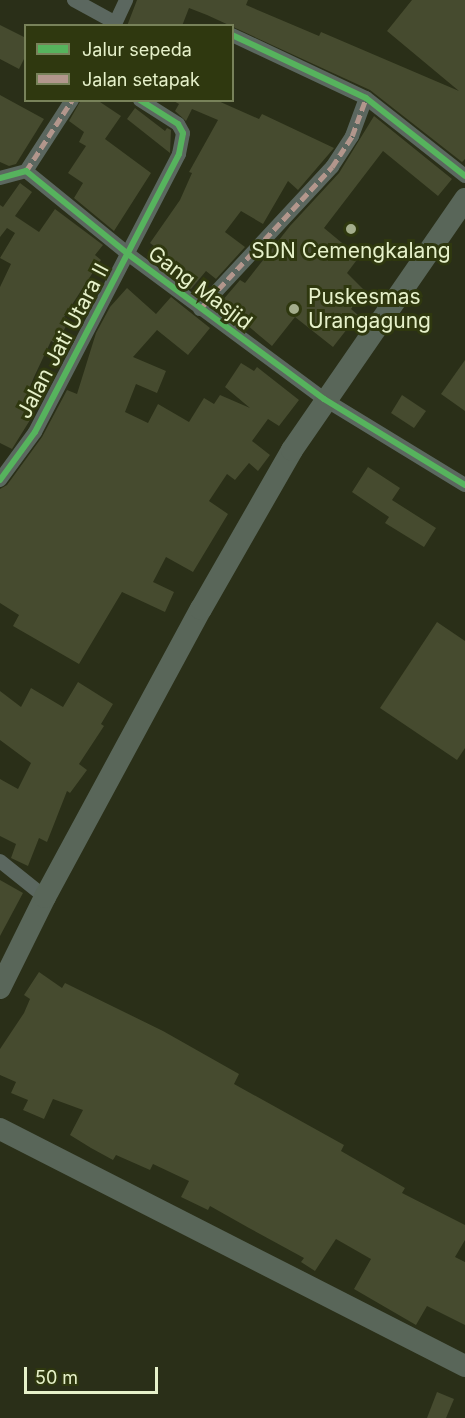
<!DOCTYPE html>
<style>
body{margin:0}
#map{position:relative;width:465px;height:1418px;overflow:hidden;background:#2a2f18;font-family:Inter,sans-serif}
div>[style]{position:absolute}
[style*='--x']{left:calc(var(--x)*1px);top:calc(var(--y)*1px);width:calc(var(--w)*1px);rotate:calc(var(--a)*1deg)}
.building>*{inset:0;background:#464b2f}
.street>*{height:14px;margin:-7px;padding:0 7px;transform-origin:7px;border-radius:7px;background:#5b675f}
.primary>*{height:22px;margin:-11px;padding:0 11px;transform-origin:11px;border-radius:11px;background:#596659}
.quiet>*{height:4.5px;margin-top:-2.25px;transform-origin:0;background:repeating-linear-gradient(90deg,#b2968c 0 9px,transparent 0 13.5px)}
.cycleway>*{height:6px;margin:-3px;padding:0 3px;transform-origin:3px;border-radius:3px;background:#56b35d}
.dots>*{width:16px;height:16px;translate:-50% -50%;box-sizing:border-box;border:3px solid #2f380f;border-radius:50%}
span{translate:-50% -50%;white-space:nowrap;text-align:center;line-height:1.15;-webkit-text-stroke:6px #2f380f;paint-order:stroke}
.poi-label{font-size:21px;color:#e6f1ca}
.left{translate:0 -50%;text-align:left}
.street-label{font-size:21px;color:#e6f1ca}
.legend{position:absolute;left:24px;top:24px;width:210px;height:78px;box-sizing:border-box;background:#2f380f;border:2px solid #78825a;margin:0;padding:8px 10px;list-style:none;font-size:18px;color:#e6f1ca}
.legend li{display:flex;align-items:center;gap:12px;height:30px}
.legend b{width:30px;border:2px solid #78825a}
.scale{position:absolute;left:24px;top:1367px;width:134px;height:27px;box-sizing:border-box;border:3px solid #e6f1ca;border-top:0;padding-left:8px;font-size:18px;line-height:21px;white-space:nowrap;color:#e6f1ca;-webkit-text-stroke:4px #2f380f;paint-order:stroke}
</style>
<div id="map">
<div class="building">
<div style="clip-path:polygon(137px 0,248px 0,246px 5px,319px 36px,321px 32px,459px 91px,387px 31px,412px 0,465px 0,465px 159px,462px 162px,370px 90px,207px 15px,189px 8px,182px 26px,127px 26px)"></div>
<div style="clip-path:polygon(0 25px,26px 38px,26px 55px,19px 69px,0 59px)"></div>
<div style="clip-path:polygon(0 95px,44px 119px,16px 164px,9px 166px,0 162px)"></div>
<div style="clip-path:polygon(81px 100px,97px 100px,121px 116px,105px 139px,151px 173px,114px 231px,74px 198px,83px 183px,68px 173px,86px 146px,79px 142px,84px 132px,69px 121px)"></div>
<div style="clip-path:polygon(172px 100px,216px 100px,259px 119px,262px 114px,334px 148px,298px 190px,288px 181px,263px 224px,241px 211px,225px 232px,245px 247px,216px 279px,206px 271px,191px 289px,147px 257px,154px 246px,150px 243px,180px 200px,192px 173px,189px 172px,218px 120px,192px 109px,186px 121px,175px 111px,179px 104px)"></div>
<div style="clip-path:polygon(135px 108px,165px 131px,167px 128px,171px 130px,170px 153px,127px 119px)"></div>
<div style="clip-path:polygon(374px 116px,452px 179px,438px 196px,383px 151px,324px 228px,359px 257px,347px 273px,365px 291px,351px 309px,358px 315px,333px 347px,295px 317px,272px 346px,247px 325px,244px 329px,216px 308px,240px 280px,245px 283px,290px 226px,339px 173px)"></div>
<div style="clip-path:polygon(20px 183px,32px 192px,15px 216px,39px 232px,55px 209px,103px 245px,95px 255px,101px 260px,64px 317px,69px 320px,57px 344px,51px 341px,34px 377px,22px 406px,35px 412px,12px 449px,0 443px,0 287px,11px 264px,0 258px,15px 233px,7px 228px,0 237px,0 205px,3px 207px)"></div>
<div style="clip-path:polygon(127px 288px,156px 314px,171px 297px,210px 328px,188px 355px,157px 330px,133px 357px,166px 371px,157px 393px,136px 384px,125px 412px,148px 423px,158px 404px,189px 422px,204px 398px,214px 404px,220px 395px,250px 408px,225px 387px,241px 363px,254px 371px,257px 367px,299px 400px,279px 426px,268px 419px,252px 441px,270px 455px,258px 471px,249px 463px,235px 480px,227px 474px,209px 501px,228px 514px,193px 572px,166px 557px,153px 582px,174px 592px,165px 612px,122px 592px,79px 664px,13px 626px,19px 615px,0 603px,0 489px,7px 485px,42px 437px,67px 390px,77px 394px,96px 333px,110px 307px)"></div>
<div style="clip-path:polygon(465px 360px,465px 411px,441px 394px)"></div>
<div style="clip-path:polygon(402px 395px,426px 411px,414px 428px,391px 413px)"></div>
<div style="clip-path:polygon(368px 467px,400px 488px,392px 500px,436px 528px,424px 547px,385px 523px,389px 517px,352px 492px)"></div>
<div style="clip-path:polygon(437px 622px,465px 641px,465px 748px,457px 760px,380px 708px)"></div>
<div style="clip-path:polygon(78px 682px,113px 704px,101px 724px,104px 726px,79px 764px,87px 770px,70px 793px,67px 791px,47px 842px,39px 838px,28px 866px,11px 858px,16px 844px,0 836px,0 779px,18px 789px,31px 763px,0 740px,0 691px,21px 707px,31px 688px,63px 707px)"></div>
<div style="clip-path:polygon(0 880px,23px 893px,0 936px)"></div>
<div style="clip-path:polygon(39px 972px,62px 988px,65px 983px,163px 1031px,239px 1074px,234px 1084px,344px 1145px,341px 1151px,405px 1188px,402px 1193px,465px 1225px,465px 1240px,455px 1257px,465px 1262px,465px 1325px,427px 1306px,416px 1325px,354px 1289px,371px 1259px,336px 1239px,315px 1271px,301px 1262px,304px 1258px,249px 1228px,210px 1206px,208px 1210px,181px 1197px,189px 1181px,153px 1164px,150px 1170px,116px 1155px,113px 1160px,91px 1148px,70px 1135px,83px 1110px,53px 1099px,44px 1119px,23px 1110px,28px 1100px,11px 1093px,16px 1082px,0 1075px,0 1049px,24px 1013px,30px 999px,24px 995px)"></div>
<div style="clip-path:polygon(437px 1392px,454px 1399px,446px 1418px,427px 1418px)"></div>
</div>
<div class="street">
<div style="--x:74;--y:0;--w:46;--a:28.8"></div>
<div style="--x:114;--y:26;--w:29;--a:-65"></div>
<div style="--x:232;--y:35;--w:148;--a:25.2"></div>
<div style="--x:366;--y:98;--w:126;--a:38.2"></div>
<div style="--x:26;--y:171;--w:85;--a:-57.1"></div>
<div style="--x:0;--y:178;--w:27;--a:-15"></div>
<div style="--x:26;--y:171;--w:132;--a:39.1"></div>
<div style="--x:128;--y:254;--w:244;--a:36.5"></div>
<div style="--x:324;--y:399;--w:165;--a:31.4"></div>
<div style="--x:200;--y:309;--w:194;--a:-47.1"></div>
<div style="--x:332;--y:167;--w:37;--a:-57"></div>
<div style="--x:352;--y:136;--w:40;--a:-69.8"></div>
<div style="--x:0;--y:480;--w:59;--a:-53.9"></div>
<div style="--x:35;--y:432;--w:313;--a:-62.6"></div>
<div style="--x:179;--y:154;--w:21;--a:-79"></div>
<div style="--x:183;--y:133;--w:10;--a:-119"></div>
<div style="--x:178;--y:124;--w:45;--a:-147.7"></div>
<div style="--x:0;--y:861;--w:58;--a:38.7"></div>
</div>
<div class="primary">
<div style="--x:0;--y:988;--w:102;--a:-63.7"></div>
<div style="--x:45;--y:897;--w:328;--a:-61.6"></div>
<div style="--x:201;--y:609;--w:183;--a:-60.2"></div>
<div style="--x:292;--y:450;--w:305;--a:-55.4"></div>
<div style="--x:0;--y:1129;--w:522;--a:27.01"></div>
</div>
<div class="quiet">
<div style="--x:26;--y:171;--w:85;--a:-57.1"></div>
<div style="--x:200;--y:309;--w:194;--a:-47.1"></div>
<div style="--x:332;--y:167;--w:37;--a:-57"></div>
<div style="--x:352;--y:136;--w:40;--a:-69.8"></div>
</div>
<div class="cycleway">
<div style="--x:232;--y:35;--w:148;--a:25.2"></div>
<div style="--x:366;--y:98;--w:126;--a:38.2"></div>
<div style="--x:0;--y:178;--w:27;--a:-15"></div>
<div style="--x:26;--y:171;--w:132;--a:39.1"></div>
<div style="--x:128;--y:254;--w:244;--a:36.5"></div>
<div style="--x:324;--y:399;--w:165;--a:31.4"></div>
<div style="--x:0;--y:480;--w:59;--a:-53.9"></div>
<div style="--x:35;--y:432;--w:313;--a:-62.6"></div>
<div style="--x:179;--y:154;--w:21;--a:-79"></div>
<div style="--x:183;--y:133;--w:10;--a:-119"></div>
<div style="--x:178;--y:124;--w:45;--a:-147.7"></div>
</div>
<div class="dots">
<div style="left:351px;top:229px;background:#a4ad8c"></div>
<div style="left:294px;top:309px;background:#a4ad8c"></div>
</div>
<div class="poi-label">
<span style="left:351px;top:251px">SDN Cemengkalang</span>
<span class="left" style="left:308px;top:309px">Puskesmas<br>Urangagung</span>
</div>
<div class="street-label">
<span style="left:200px;top:288px;rotate:37deg">Gang Masjid</span>
<span style="left:63px;top:341px;rotate:-62deg">Jalan Jati Utara II</span>
</div>
<ul class="legend">
<li><b style="height:8px;background:#56b35d"></b>Jalur sepeda</li>
<li><b style="height:8px;background:#b2968c"></b>Jalan setapak</li>
</ul>
<div class="scale">50 m</div>
</div>
